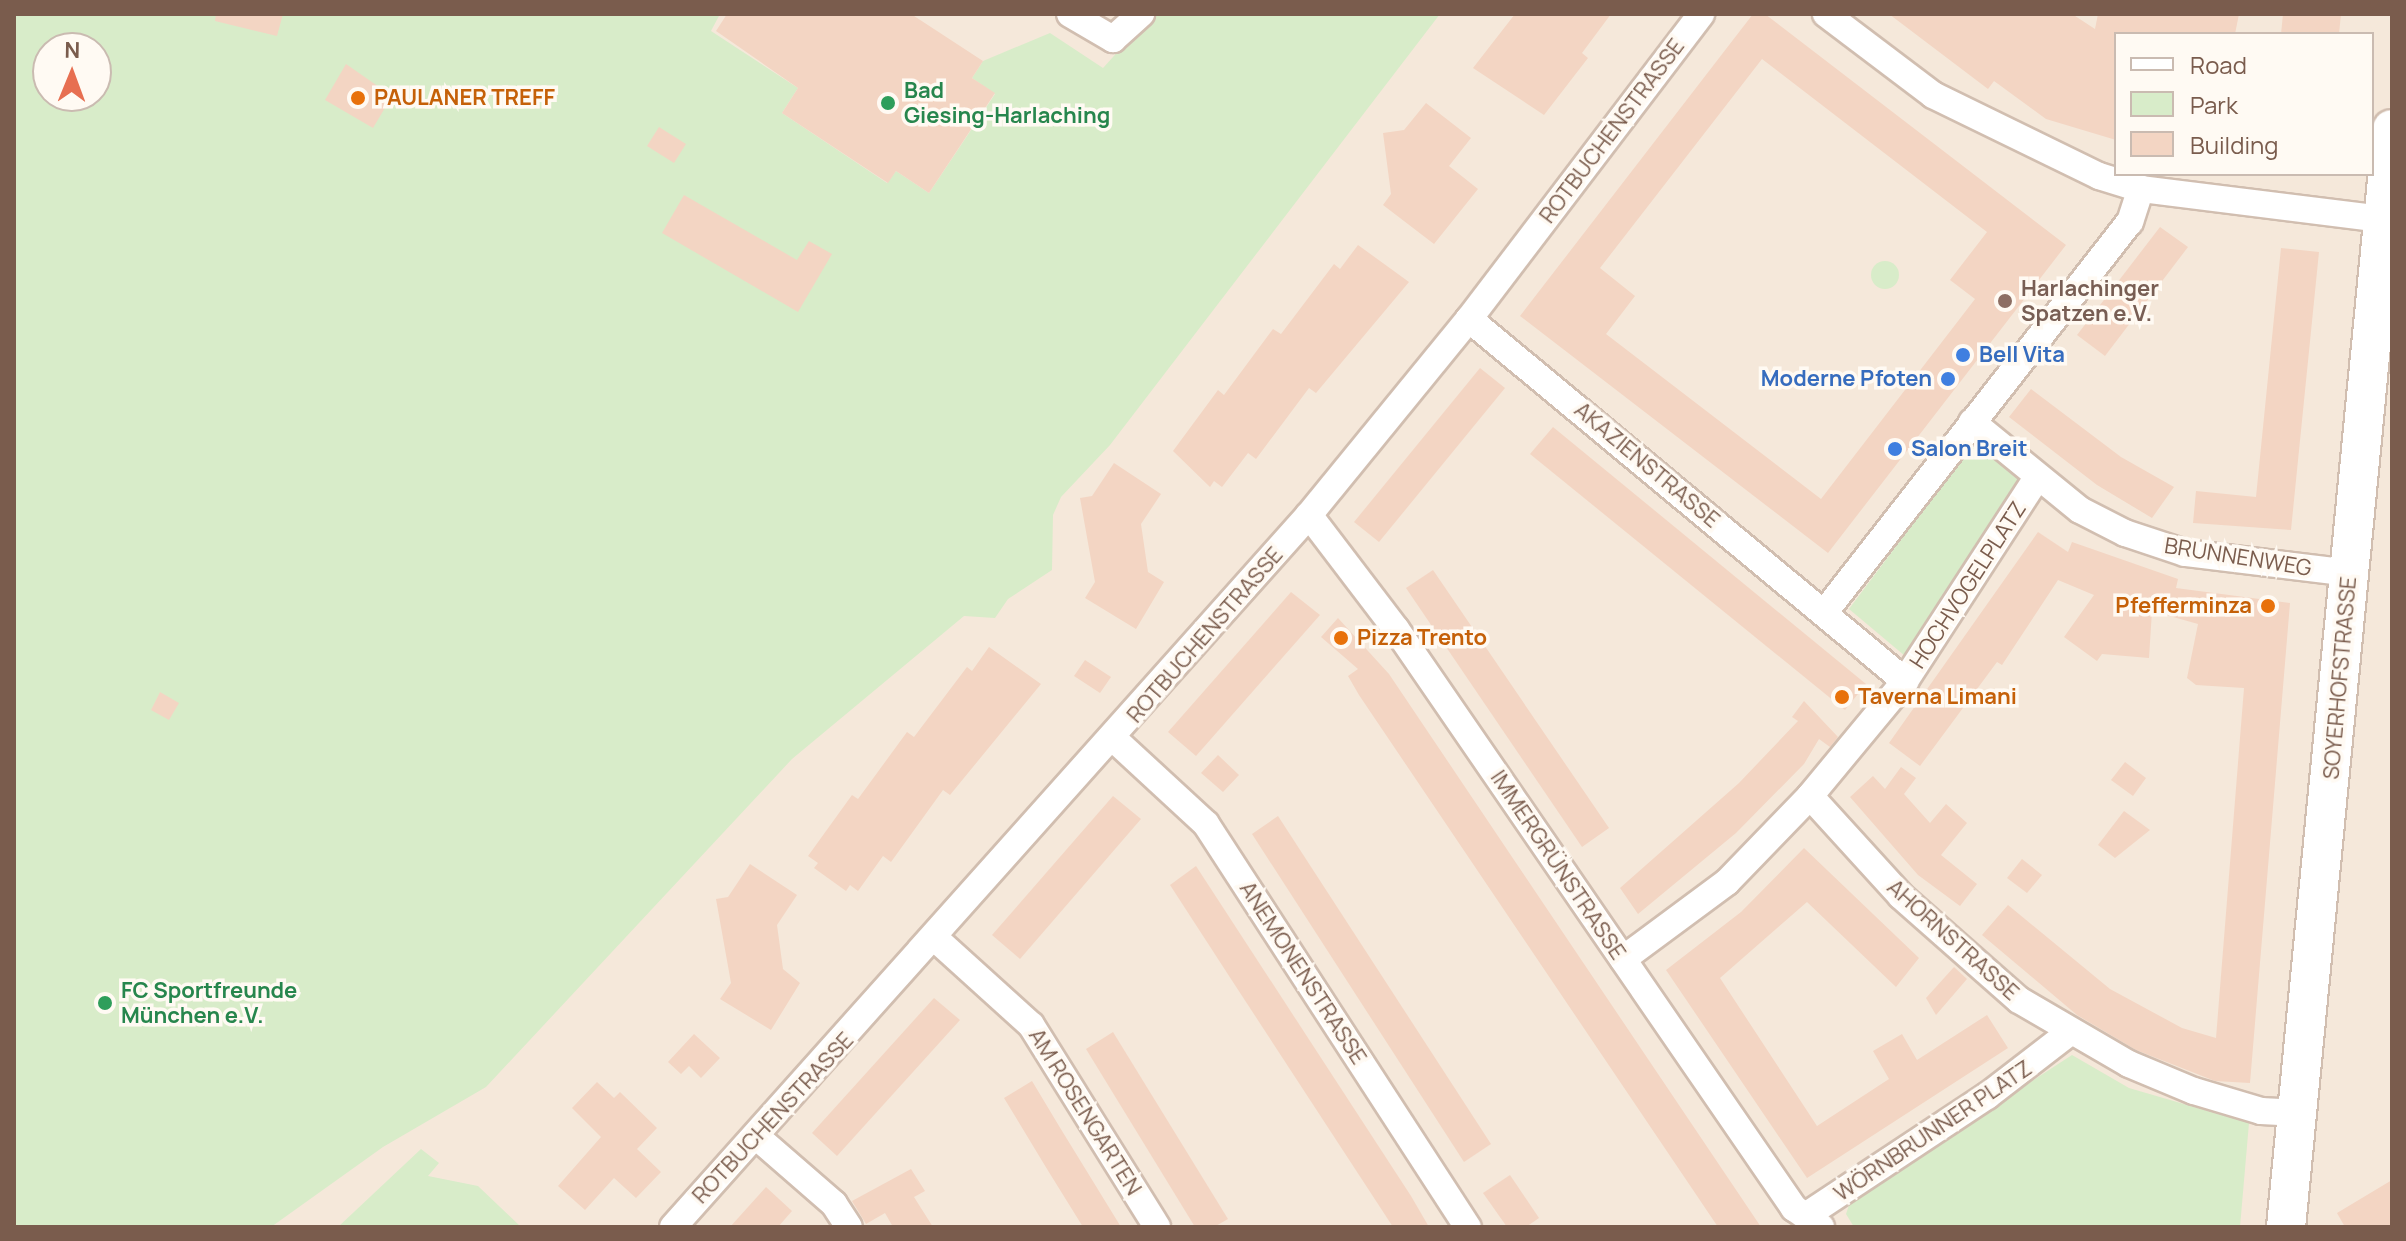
<!DOCTYPE html>
<meta charset="utf-8">
<style>
body{margin:0}
#map{position:relative;width:2406px;height:1241px;overflow:hidden;background:#fdf6ec;font-family:Manrope,sans-serif}
div>[style]{position:absolute}
[style*='--x']{left:calc(var(--x)*1px);top:calc(var(--y)*1px);width:calc(var(--w)*1px);rotate:calc(var(--a)*1deg)}
.residential>*{inset:0;background:#f5e8da}
.green>*{inset:0;background:#d8ecc9}
.round{border-radius:50%}
.building>*{inset:0;background:#f3d5c3}
.roads{filter:drop-shadow(2px 0 #d1beb0) drop-shadow(-2px 0 #d1beb0) drop-shadow(0 2px #d1beb0) drop-shadow(0 -2px #d1beb0)}
.street>*{height:26px;margin:-13px;padding:0 13px;transform-origin:13px;border-radius:13px;background:#fff}
.secondary>*{height:38px;margin:-19px;padding:0 19px;transform-origin:19px;border-radius:19px;background:#fff}
.dots>*{width:22px;height:22px;translate:-50% -50%;box-sizing:border-box;border:4px solid #fffaf3;border-radius:50%}
span{translate:-50% -50%;white-space:nowrap;text-align:center;line-height:1.15;-webkit-text-stroke:7px #fffaf3;paint-order:stroke}
.leisure-label{font-size:22px;color:#27864d;font-weight:700}
.left{translate:0 -50%;text-align:left}
.food-label{font-size:22px;color:#c56008;font-weight:700}
.right{translate:-100% -50%;text-align:right}
.street-label{font-size:22px;color:#7a5c4d}
.education-label{font-size:22px;color:#785e54;font-weight:700}
.shop-label{font-size:22px;color:#366cbe;font-weight:700}
.frame{position:absolute;inset:0;border:16px solid #7a5c4d;pointer-events:none}
.legend{position:absolute;left:2114px;top:32px;width:260px;height:144px;box-sizing:border-box;background:#fffaf3;border:2px solid #cabbb1;margin:0;padding:10px 14px;list-style:none;font-size:24px;color:#7a5c4d}
.legend li{display:flex;align-items:center;gap:16px;height:40px}
.legend b{width:40px;border:2px solid #cabbb1}
.north{position:absolute;left:32px;top:32px;width:80px;height:80px;box-sizing:border-box;background:#fffaf3;border:2px solid #cabbb1;border-radius:50%;rotate:1deg;font-size:22px;font-weight:700;line-height:32px;text-align:center;color:#7a5c4d}
.north::after{content:'';display:block;margin:auto;width:28px;height:36px;background:#e76f51;clip-path:polygon(50% 0,100% 100%,50% 72%,0 100%)}
</style>
<div id="map">
<div class="residential">
<div style="clip-path:polygon(evenodd,14px 14px,2392px 14px,2392px 1227px,14px 1227px,14px 14px,2116px 34px,2372px 34px,2372px 174px,2116px 174px,2116px 34px,14px 14px,48px 48px,96px 48px,96px 96px,48px 96px,48px 48px)"></div>
</div>
<div class="green">
<div style="clip-path:polygon(evenodd,14px 14px,720px 14px,711px 31px,798px 88px,782px 113px,887px 183px,896px 171px,929px 193px,995px 94px,972px 78px,983px 61px,1050px 33px,1103px 68px,1152px 14px,1440px 14px,1110px 445px,1061px 497px,1053px 515px,1052px 570px,1008px 599px,995px 618px,964px 616px,792px 759px,486px 1087px,383px 1147px,271px 1227px,14px 1227px,14px 14px,48px 48px,96px 48px,96px 96px,48px 96px,48px 48px)"></div>
<div class="round" style="left:1871px;top:261px;width:28px;height:28px"></div>
<div style="clip-path:polygon(1975px 441px,2022px 481px,1905px 656px,1849px 609px)"></div>
<div style="clip-path:polygon(2072px 1055px,2129px 1088px,2249px 1123px,2240px 1227px,1854px 1227px,1846px 1214px,1851px 1199px)"></div>
<div style="clip-path:polygon(421px 1149px,439px 1163px,428px 1176px,478px 1186px,521px 1227px,338px 1227px)"></div>
</div>
<div class="building">
<div style="clip-path:polygon(216px 14px,283px 14px,277px 36px,215px 21px)"></div>
<div style="clip-path:polygon(727px 14px,911px 14px,983px 61px,972px 78px,995px 93px,929px 193px,896px 171px,888px 183px,782px 113px,798px 88px,716px 31px)"></div>
<div style="clip-path:polygon(1515px 14px,1611px 14px,1582px 53px,1588px 58px,1544px 115px,1473px 68px)"></div>
<div style="clip-path:polygon(evenodd,1753px 14px,1765px 14px,2066px 245px,1828px 553px,1520px 316px,1753px 14px,1762px 59px,1987px 232px,1950px 280px,1975px 299px,1821px 499px,1606px 334px,1635px 296px,1600px 268px,1762px 59px)"></div>
<div style="clip-path:polygon(1889px 14px,2072px 14px,2095px 29px,2098px 14px,2239px 14px,2235px 34px,2116px 34px,2116px 140px,2046px 119px,1994px 81px,1988px 89px)"></div>
<div style="clip-path:polygon(2283px 14px,2341px 14px,2339px 34px,2281px 34px)"></div>
<div style="clip-path:polygon(346px 64px,392px 96px,373px 128px,325px 100px)"></div>
<div style="clip-path:polygon(1426px 103px,1471px 138px,1449px 166px,1478px 189px,1434px 244px,1383px 205px,1391px 194px,1383px 133px,1404px 130px)"></div>
<div style="clip-path:polygon(659px 127px,686px 144px,674px 163px,647px 146px)"></div>
<div style="clip-path:polygon(684px 195px,797px 260px,809px 241px,832px 254px,798px 312px,662px 233px)"></div>
<div style="clip-path:polygon(2160px 227px,2188px 247px,2105px 356px,2077px 335px)"></div>
<div style="clip-path:polygon(1358px 245px,1409px 282px,1316px 393px,1309px 388px,1256px 459px,1248px 453px,1222px 487px,1214px 481px,1210px 487px,1173px 451px,1218px 390px,1224px 395px,1273px 329px,1281px 334px,1334px 264px,1340px 269px)"></div>
<div style="clip-path:polygon(2281px 248px,2319px 252px,2291px 530px,2193px 523px,2196px 491px,2256px 497px)"></div>
<div style="clip-path:polygon(1480px 368px,1505px 388px,1379px 542px,1354px 522px)"></div>
<div style="clip-path:polygon(2031px 389px,2121px 457px,2174px 487px,2152px 518px,2097px 485px,2009px 417px)"></div>
<div style="clip-path:polygon(1553px 427px,1866px 684px,1845px 710px,1530px 454px)"></div>
<div style="clip-path:polygon(1114px 463px,1161px 494px,1141px 524px,1148px 572px,1164px 582px,1136px 629px,1085px 598px,1095px 582px,1080px 498px,1092px 496px)"></div>
<div style="clip-path:polygon(2038px 532px,2068px 552px,2072px 542px,2178px 579px,2176px 588px,2290px 603px,2250px 1083px,2215px 1081px,2136px 1050px,2077px 1015px,1982px 935px,2008px 905px,2110px 989px,2182px 1028px,2216px 1038px,2244px 688px,2196px 685px,2187px 678px,2198px 624px,2152px 611px,2149px 658px,2102px 654px,2097px 661px,2064px 637px,2094px 595px,2058px 580px,2002px 665px,1997px 662px,1920px 766px,1889px 743px)"></div>
<div style="clip-path:polygon(1433px 570px,1609px 828px,1582px 847px,1406px 588px)"></div>
<div style="clip-path:polygon(1291px 592px,1320px 615px,1196px 756px,1168px 732px)"></div>
<div style="clip-path:polygon(1338px 618px,1389px 674px,1761px 1227px,1718px 1227px,1359px 695px,1348px 676px,1358px 669px,1321px 637px)"></div>
<div style="clip-path:polygon(989px 647px,1041px 684px,950px 795px,943px 790px,891px 862px,883px 856px,858px 891px,850px 885px,846px 891px,814px 868px,818px 863px,808px 856px,852px 795px,858px 799px,907px 732px,914px 737px,967px 667px,972px 671px)"></div>
<div style="clip-path:polygon(1085px 660px,1111px 677px,1100px 693px,1074px 676px)"></div>
<div style="clip-path:polygon(160px 692px,179px 703px,169px 720px,151px 710px)"></div>
<div style="clip-path:polygon(1804px 701px,1838px 737px,1830px 747px,1819px 739px,1804px 764px,1736px 833px,1638px 914px,1620px 888px,1739px 783px,1798px 721px,1792px 717px)"></div>
<div style="clip-path:polygon(1218px 755px,1239px 775px,1223px 792px,1201px 773px)"></div>
<div style="clip-path:polygon(2125px 762px,2146px 778px,2133px 796px,2111px 780px)"></div>
<div style="clip-path:polygon(1901px 767px,1916px 778px,1904px 794px,1930px 823px,1946px 804px,1967px 823px,1941px 855px,1977px 884px,1960px 906px,1918px 875px,1850px 797px,1873px 776px,1885px 789px)"></div>
<div style="clip-path:polygon(1113px 796px,1141px 819px,1020px 959px,992px 935px)"></div>
<div style="clip-path:polygon(2124px 811px,2150px 830px,2115px 858px,2098px 845px)"></div>
<div style="clip-path:polygon(1278px 816px,1491px 1144px,1464px 1162px,1252px 834px)"></div>
<div style="clip-path:polygon(1804px 848px,1919px 958px,1896px 987px,1807px 902px,1720px 978px,1817px 1126px,1889px 1079px,1873px 1051px,1902px 1034px,1917px 1060px,1987px 1015px,2008px 1048px,1807px 1178px,1666px 970px,1741px 912px)"></div>
<div style="clip-path:polygon(2022px 859px,2042px 875px,2027px 893px,2007px 878px)"></div>
<div style="clip-path:polygon(750px 864px,797px 895px,777px 925px,783px 969px,800px 983px,771px 1030px,720px 999px,731px 983px,716px 899px,728px 897px)"></div>
<div style="clip-path:polygon(1196px 866px,1411px 1196px,1429px 1227px,1393px 1227px,1231px 979px,1170px 885px)"></div>
<div style="clip-path:polygon(1954px 967px,1967px 979px,1936px 1015px,1926px 998px)"></div>
<div style="clip-path:polygon(934px 998px,960px 1020px,837px 1156px,812px 1133px)"></div>
<div style="clip-path:polygon(1113px 1032px,1228px 1219px,1214px 1227px,1195px 1227px,1086px 1049px)"></div>
<div style="clip-path:polygon(694px 1034px,720px 1058px,701px 1078px,689px 1066px,681px 1074px,668px 1062px)"></div>
<div style="clip-path:polygon(1032px 1081px,1059px 1126px,1121px 1227px,1083px 1227px,1047px 1169px,1004px 1098px)"></div>
<div style="clip-path:polygon(597px 1082px,614px 1098px,620px 1092px,657px 1128px,637px 1149px,661px 1172px,636px 1198px,614px 1178px,585px 1210px,558px 1186px,601px 1137px,572px 1108px)"></div>
<div style="clip-path:polygon(911px 1169px,925px 1191px,914px 1197px,933px 1227px,893px 1227px,885px 1213px,866px 1224px,852px 1201px)"></div>
<div style="clip-path:polygon(1510px 1175px,1539px 1218px,1526px 1227px,1507px 1227px,1483px 1193px)"></div>
<div style="clip-path:polygon(2392px 1180px,2392px 1227px,2345px 1227px,2337px 1213px)"></div>
<div style="clip-path:polygon(766px 1187px,792px 1211px,778px 1227px,730px 1227px)"></div>
</div>
<div class="roads">
<div class="street">
<div style="--x:1070;--y:14;--w:50;--a:30.2"></div>
<div style="--x:1113;--y:39;--w:38;--a:-42"></div>
<div style="--x:1826;--y:14;--w:134;--a:37.1"></div>
<div style="--x:1933;--y:95;--w:185;--a:26"></div>
<div style="--x:2099;--y:176;--w:44;--a:17.2"></div>
<div style="--x:2141;--y:189;--w:244;--a:7.1"></div>
<div style="--x:1469;--y:319;--w:567;--a:39.7"></div>
<div style="--x:1972;--y:422;--w:139;--a:39.2"></div>
<div style="--x:2080;--y:510;--w:51;--a:27.1"></div>
<div style="--x:2125;--y:533;--w:63;--a:18.4"></div>
<div style="--x:2185;--y:553;--w:166;--a:6.9"></div>
<div style="--x:1309;--y:515;--w:143;--a:52.7"></div>
<div style="--x:1396;--y:629;--w:703;--a:55.5"></div>
<div style="--x:1794;--y:1208;--w:33;--a:35"></div>
<div style="--x:1824;--y:613;--w:497;--a:-52"></div>
<div style="--x:2130;--y:222;--w:35;--a:-72"></div>
<div style="--x:1114;--y:739;--w:125;--a:42.7"></div>
<div style="--x:1206;--y:824;--w:481;--a:57"></div>
<div style="--x:1810;--y:796;--w:135;--a:47.7"></div>
<div style="--x:1901;--y:896;--w:157;--a:41.4"></div>
<div style="--x:2019;--y:1000;--w:127;--a:30.2"></div>
<div style="--x:2129;--y:1064;--w:70;--a:22.6"></div>
<div style="--x:2194;--y:1091;--w:70;--a:16.6"></div>
<div style="--x:2261;--y:1111;--w:38;--a:3"></div>
<div style="--x:936;--y:939;--w:128;--a:42.2"></div>
<div style="--x:1031;--y:1025;--w:238;--a:58"></div>
<div style="--x:1623;--y:959;--w:129;--a:-36.5"></div>
<div style="--x:1727;--y:882;--w:120;--a:-46"></div>
<div style="--x:1810;--y:796;--w:149;--a:-50.4"></div>
<div style="--x:1905;--y:681;--w:242;--a:-57"></div>
<div style="--x:757;--y:1137;--w:102;--a:41"></div>
<div style="--x:834;--y:1204;--w:27;--a:57"></div>
<div style="--x:1807;--y:1215;--w:216;--a:-33.5"></div>
<div style="--x:1987;--y:1096;--w:105;--a:-37.6"></div>
<div style="--x:673;--y:1227;--w:955;--a:-48.23"></div>
<div style="--x:1309;--y:515;--w:253;--a:-50.8"></div>
<div style="--x:1469;--y:319;--w:383;--a:-52.7"></div>
</div>
<div class="secondary">
<div style="--x:2286;--y:1227;--w:1103;--a:-84.49"></div>
</div>
</div>
<div class="dots">
<div style="left:358px;top:98px;background:#e8710a"></div>
<div style="left:888px;top:103px;background:#2e9e5b"></div>
<div style="left:2005px;top:301px;background:#8d6e63"></div>
<div style="left:1963px;top:355px;background:#3f7fe0"></div>
<div style="left:1948px;top:379px;background:#3f7fe0"></div>
<div style="left:1895px;top:449px;background:#3f7fe0"></div>
<div style="left:2268px;top:606px;background:#e8710a"></div>
<div style="left:1341px;top:638px;background:#e8710a"></div>
<div style="left:1842px;top:697px;background:#e8710a"></div>
<div style="left:105px;top:1003px;background:#2e9e5b"></div>
</div>
<div class="leisure-label">
<span class="left" style="left:904px;top:103px">Bad<br>Giesing-Harlaching</span>
<span class="left" style="left:121px;top:1003px">FC Sportfreunde<br>München e.V.</span>
</div>
<div class="food-label">
<span class="left" style="left:374px;top:98px">PAULANER TREFF</span>
<span class="right" style="left:2252px;top:606px">Pfefferminza</span>
<span class="left" style="left:1357px;top:638px">Pizza Trento</span>
<span class="left" style="left:1858px;top:697px">Taverna Limani</span>
</div>
<div class="street-label">
<span style="left:1612px;top:131px;rotate:-53deg">ROTBUCHENSTRASSE</span>
<span style="left:1647px;top:465px;rotate:40deg">AKAZIENSTRASSE</span>
<span style="left:2238px;top:557px;rotate:9deg">BRUNNENWEG</span>
<span style="left:1968px;top:585px;rotate:-57deg">HOCHVOGELPLATZ</span>
<span style="left:1205px;top:635px;rotate:-49deg">ROTBUCHENSTRASSE</span>
<span style="left:2340px;top:678px;rotate:-85deg">SOYERHOFSTRASSE</span>
<span style="left:1558px;top:865px;rotate:56deg">IMMERGRÜNSTRASSE</span>
<span style="left:1953px;top:940px;rotate:42deg">AHORNSTRASSE</span>
<span style="left:1303px;top:973px;rotate:57deg">ANEMONENSTRASSE</span>
<span style="left:1085px;top:1112px;rotate:58deg">AM ROSENGARTEN</span>
<span style="left:773px;top:1118px;rotate:-47deg">ROTBUCHENSTRASSE</span>
<span style="left:1933px;top:1131px;rotate:-34deg">WÖRNBRUNNER PLATZ</span>
</div>
<div class="education-label">
<span class="left" style="left:2021px;top:301px">Harlachinger<br>Spatzen e.V.</span>
</div>
<div class="shop-label">
<span class="left" style="left:1979px;top:355px">Bell Vita</span>
<span class="right" style="left:1932px;top:379px">Moderne Pfoten</span>
<span class="left" style="left:1911px;top:449px">Salon Breit</span>
</div>
<div class="frame"></div>
<ul class="legend">
<li><b style="height:10px;background:#fff"></b>Road</li>
<li><b style="height:22px;background:#d8ecc9"></b>Park</li>
<li><b style="height:22px;background:#f3d5c3"></b>Building</li>
</ul>
<div class="north">N</div>
</div>
